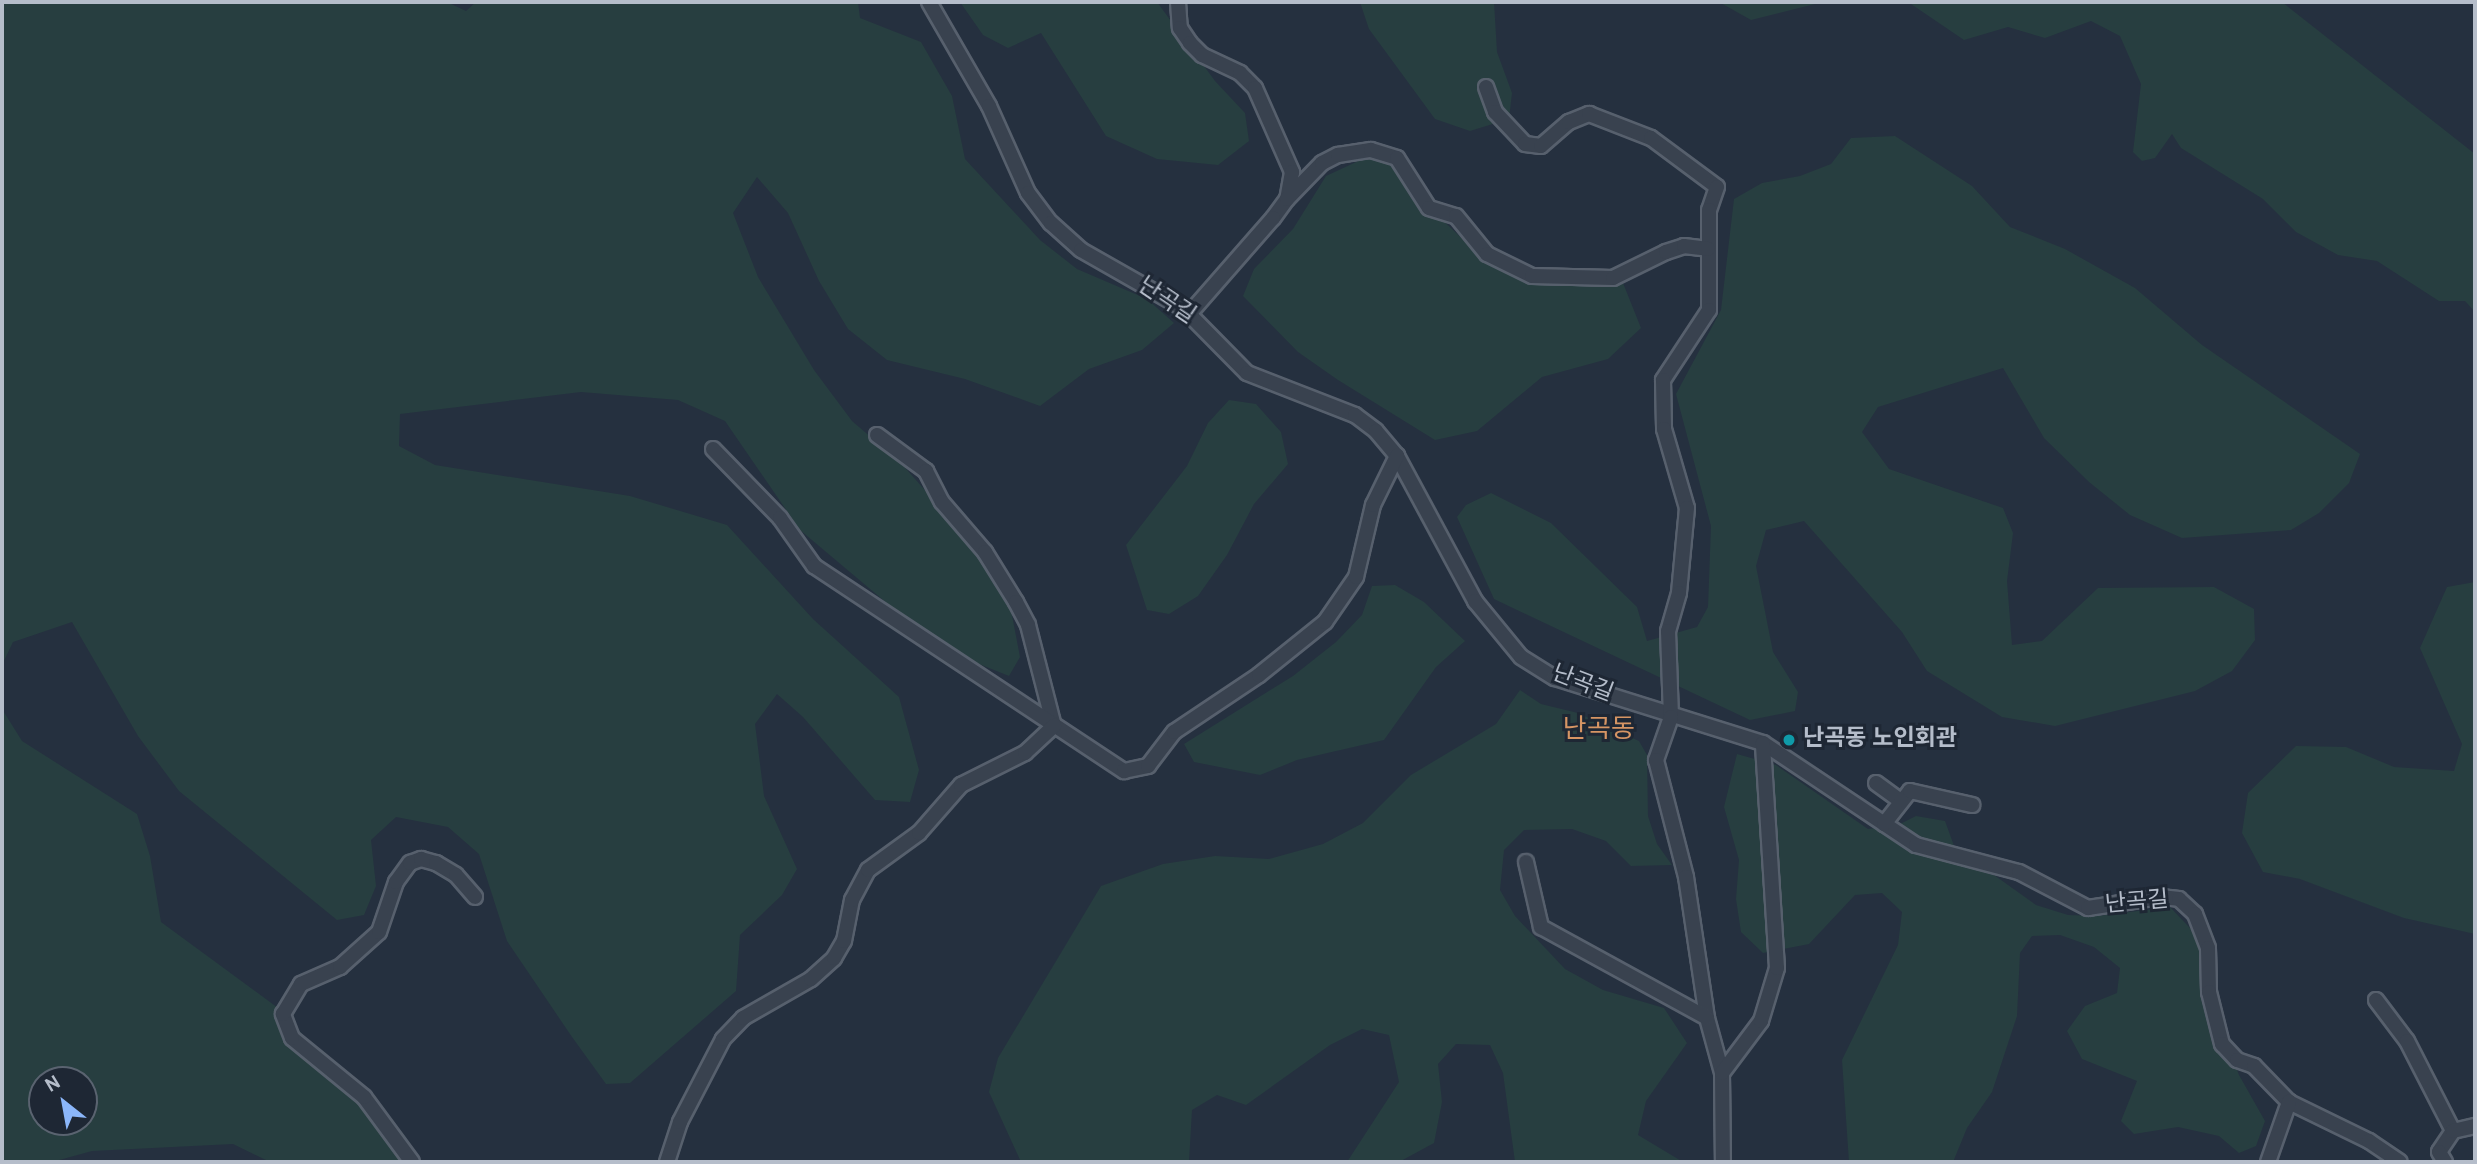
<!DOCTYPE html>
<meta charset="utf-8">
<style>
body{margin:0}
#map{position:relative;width:2477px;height:1164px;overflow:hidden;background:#25303f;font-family:Overpass,"Noto Sans KR",sans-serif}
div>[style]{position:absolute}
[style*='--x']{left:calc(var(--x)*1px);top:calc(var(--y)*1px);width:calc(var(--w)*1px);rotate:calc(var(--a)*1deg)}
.green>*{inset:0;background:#273e40}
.roads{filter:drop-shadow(2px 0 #57606d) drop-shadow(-2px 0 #57606d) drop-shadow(0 2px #57606d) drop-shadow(0 -2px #57606d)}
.minor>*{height:14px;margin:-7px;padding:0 7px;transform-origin:7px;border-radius:7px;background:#39424f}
.dots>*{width:19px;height:19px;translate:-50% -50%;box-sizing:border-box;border:4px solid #1e2734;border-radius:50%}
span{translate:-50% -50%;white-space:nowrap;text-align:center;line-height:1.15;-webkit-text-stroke:6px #1e2734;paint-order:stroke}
.street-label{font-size:23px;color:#b5bdca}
.poi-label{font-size:23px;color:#b5bdca;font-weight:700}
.left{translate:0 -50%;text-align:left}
.quarter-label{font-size:26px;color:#d69564}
.frame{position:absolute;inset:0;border:4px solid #b5bdca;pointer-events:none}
.north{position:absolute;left:28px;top:1066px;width:70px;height:70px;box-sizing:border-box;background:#1e2734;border:2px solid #5a6370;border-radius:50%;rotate:329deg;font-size:19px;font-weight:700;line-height:28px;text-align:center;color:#b5bdca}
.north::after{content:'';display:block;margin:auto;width:24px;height:32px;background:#8bb6f9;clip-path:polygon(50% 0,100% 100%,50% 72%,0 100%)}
</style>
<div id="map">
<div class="green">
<div style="clip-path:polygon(2px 2px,447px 2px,466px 11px,476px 2px,858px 2px,860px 18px,921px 42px,952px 96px,965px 159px,1040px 240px,1077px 269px,1147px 299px,1174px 323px,1142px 350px,1089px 369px,1040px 406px,965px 379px,887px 360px,848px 329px,819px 281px,788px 213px,757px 177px,733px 213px,758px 277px,814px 370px,852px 421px,900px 462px,987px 560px,1010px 605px,1020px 657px,1009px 676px,949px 652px,895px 610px,800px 530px,725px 421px,678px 400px,581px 392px,400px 414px,399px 446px,435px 465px,630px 496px,727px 525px,813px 619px,899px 697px,919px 770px,910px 802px,875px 800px,803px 717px,777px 694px,755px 724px,764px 796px,797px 869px,782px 895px,740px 935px,736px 991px,630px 1083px,606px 1084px,572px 1037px,507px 941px,479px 854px,448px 827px,396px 817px,371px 840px,376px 886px,364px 915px,337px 920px,179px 791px,138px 736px,72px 622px,13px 642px,2px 665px)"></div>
<div style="clip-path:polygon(960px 2px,1157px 2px,1215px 81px,1245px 113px,1249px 141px,1218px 165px,1157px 159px,1106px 136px,1041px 33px,1008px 48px,983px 35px)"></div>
<div style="clip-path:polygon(1360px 2px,1494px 2px,1497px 52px,1512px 93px,1509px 119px,1470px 131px,1435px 119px,1369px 29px)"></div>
<div style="clip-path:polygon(1719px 2px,1823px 2px,1751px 20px)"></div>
<div style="clip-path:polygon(1908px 2px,2282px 2px,2475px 154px,2475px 312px,2465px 301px,2439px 301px,2377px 261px,2338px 255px,2296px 232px,2263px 199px,2181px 148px,2172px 134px,2155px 158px,2142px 161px,2133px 152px,2141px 84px,2120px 36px,2091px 21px,2045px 38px,2008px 27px,1964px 40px)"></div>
<div style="clip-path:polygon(1895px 136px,1972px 186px,2010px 227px,2065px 249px,2135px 288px,2202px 345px,2360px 454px,2349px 483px,2319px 513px,2291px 530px,2182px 538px,2130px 515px,2089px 482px,2044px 438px,2003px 368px,1878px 407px,1862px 432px,1889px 469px,2003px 508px,2013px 533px,2007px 581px,2012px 645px,2042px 641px,2098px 588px,2214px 587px,2254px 609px,2255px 640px,2232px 671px,2195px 691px,2055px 726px,2002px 717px,1927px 671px,1902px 632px,1804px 521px,1766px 530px,1756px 566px,1773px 652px,1798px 692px,1795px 711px,1750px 720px,1494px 599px,1457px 517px,1466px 505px,1491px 493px,1551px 523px,1637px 607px,1647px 641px,1697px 627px,1708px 607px,1711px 526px,1676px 394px,1721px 310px,1734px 199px,1762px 183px,1800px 176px,1831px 164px,1851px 138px)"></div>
<div style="clip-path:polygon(1382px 150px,1436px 214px,1485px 260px,1549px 280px,1603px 277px,1623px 283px,1641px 328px,1608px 359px,1542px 377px,1477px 431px,1435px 440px,1338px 380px,1298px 352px,1243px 296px,1254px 269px,1293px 229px,1326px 176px)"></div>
<div style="clip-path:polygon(1229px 400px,1256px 404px,1281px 432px,1288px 464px,1254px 504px,1227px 555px,1198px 596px,1169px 614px,1147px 610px,1126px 545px,1187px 466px,1208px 423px)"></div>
<div style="clip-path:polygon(2475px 582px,2475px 934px,2404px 918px,2300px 879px,2263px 872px,2242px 833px,2248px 793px,2296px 746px,2346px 747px,2394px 767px,2454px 771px,2462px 744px,2420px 648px,2447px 587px)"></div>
<div style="clip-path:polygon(1395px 585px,1424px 602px,1465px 641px,1436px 667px,1384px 740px,1297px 760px,1260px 775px,1194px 762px,1184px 744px,1293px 676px,1336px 642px,1362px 615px,1372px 586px)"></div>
<div style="clip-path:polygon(1520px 690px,1541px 704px,1578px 713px,1639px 741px,1647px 755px,1648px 816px,1657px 844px,1672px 865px,1631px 866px,1606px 841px,1572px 829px,1524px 830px,1504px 850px,1500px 890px,1515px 916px,1565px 969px,1603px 990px,1664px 1008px,1687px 1043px,1646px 1101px,1638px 1135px,1683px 1162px,1515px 1162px,1503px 1073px,1490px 1045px,1456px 1044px,1438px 1064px,1442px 1102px,1434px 1143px,1399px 1162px,1347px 1162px,1399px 1082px,1389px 1035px,1362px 1029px,1330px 1045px,1246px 1105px,1217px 1095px,1192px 1110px,1189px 1162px,1021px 1162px,989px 1092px,998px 1058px,1101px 886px,1163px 864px,1215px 856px,1269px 859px,1323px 844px,1363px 823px,1411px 775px,1496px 724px)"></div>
<div style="clip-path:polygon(evenodd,2px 709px,22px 741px,137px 814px,150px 856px,161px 922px,289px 1016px,331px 1075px,380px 1120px,413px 1162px,270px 1162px,233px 1144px,92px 1151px,52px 1162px,2px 1162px,2px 709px,42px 1080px,84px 1080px,84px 1122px,42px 1122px,42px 1080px)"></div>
<div style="clip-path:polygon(1737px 754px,1776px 765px,1868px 829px,1898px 825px,1916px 816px,1945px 821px,1961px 865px,1994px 875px,2036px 905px,2068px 915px,2098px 916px,2170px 907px,2208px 947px,2218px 1021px,2239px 1075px,2265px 1121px,2256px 1146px,2239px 1153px,2219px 1136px,2178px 1127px,2134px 1134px,2121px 1121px,2137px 1081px,2082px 1059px,2067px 1031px,2085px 1006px,2117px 993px,2120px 968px,2094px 947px,2060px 935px,2032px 936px,2020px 953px,2017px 1016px,1992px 1092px,1967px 1128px,1953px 1162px,1849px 1162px,1842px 1060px,1898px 945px,1902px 912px,1882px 893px,1855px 895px,1809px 944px,1763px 953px,1741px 932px,1736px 899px,1739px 860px,1724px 807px)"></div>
</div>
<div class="roads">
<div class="minor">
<div style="--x:929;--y:2;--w:120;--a:60"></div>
<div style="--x:989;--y:106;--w:95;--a:65.9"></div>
<div style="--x:1028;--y:193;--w:38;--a:53"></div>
<div style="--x:1051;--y:223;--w:40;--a:42"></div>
<div style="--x:1081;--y:250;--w:117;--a:29.6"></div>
<div style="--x:1183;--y:308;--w:91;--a:45.4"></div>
<div style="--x:1247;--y:373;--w:116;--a:21.3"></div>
<div style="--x:1355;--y:415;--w:26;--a:37"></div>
<div style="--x:1376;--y:431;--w:33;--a:50"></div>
<div style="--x:1397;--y:456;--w:165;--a:61.7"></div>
<div style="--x:1475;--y:601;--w:72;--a:50.6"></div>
<div style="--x:1521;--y:657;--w:40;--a:32"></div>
<div style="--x:1555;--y:678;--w:218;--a:17.4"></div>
<div style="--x:1763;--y:743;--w:184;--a:33.7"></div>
<div style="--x:1916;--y:845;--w:106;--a:14.7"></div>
<div style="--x:2019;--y:872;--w:78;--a:27.6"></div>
<div style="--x:2088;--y:908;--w:74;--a:-8.6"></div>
<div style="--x:2161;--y:897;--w:18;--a:6"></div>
<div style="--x:2179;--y:899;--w:22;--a:43"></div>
<div style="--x:2195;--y:914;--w:36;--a:69"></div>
<div style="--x:2208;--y:948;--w:44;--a:88.7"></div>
<div style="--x:2209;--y:992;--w:54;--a:76"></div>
<div style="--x:2222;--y:1044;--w:22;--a:47"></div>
<div style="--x:2237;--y:1060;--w:18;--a:19"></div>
<div style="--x:2254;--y:1066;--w:50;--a:45.8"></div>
<div style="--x:2289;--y:1102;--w:89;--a:26"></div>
<div style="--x:2369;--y:1141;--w:37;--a:34"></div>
<div style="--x:1178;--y:2;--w:26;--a:86"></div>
<div style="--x:1180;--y:28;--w:18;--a:56"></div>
<div style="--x:1190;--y:43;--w:17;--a:45"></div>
<div style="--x:1202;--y:55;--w:42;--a:25.3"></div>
<div style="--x:1240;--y:73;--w:21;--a:45"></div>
<div style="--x:1255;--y:88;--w:92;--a:66.2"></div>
<div style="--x:1292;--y:172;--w:27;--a:100"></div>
<div style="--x:1287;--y:199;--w:24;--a:126"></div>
<div style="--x:1273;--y:218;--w:128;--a:131.2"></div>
<div style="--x:1486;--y:87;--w:27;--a:70"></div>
<div style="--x:1495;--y:112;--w:44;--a:46.8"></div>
<div style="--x:1525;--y:144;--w:16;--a:7"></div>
<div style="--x:1541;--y:146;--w:37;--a:-41"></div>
<div style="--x:1569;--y:122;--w:22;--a:-22"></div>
<div style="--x:1589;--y:114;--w:66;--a:21.2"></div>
<div style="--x:1651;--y:138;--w:82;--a:36.6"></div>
<div style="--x:1717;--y:187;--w:24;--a:109"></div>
<div style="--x:1709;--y:210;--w:100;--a:90"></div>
<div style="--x:1709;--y:310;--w:84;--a:123.3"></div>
<div style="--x:1663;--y:380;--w:49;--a:88.8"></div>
<div style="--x:1664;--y:429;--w:82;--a:73.8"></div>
<div style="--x:1687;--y:508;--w:85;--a:95.4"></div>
<div style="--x:1679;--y:593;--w:40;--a:106"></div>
<div style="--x:1668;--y:631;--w:86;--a:88"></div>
<div style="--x:1671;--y:717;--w:46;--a:109.2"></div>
<div style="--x:1656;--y:760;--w:121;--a:75.6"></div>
<div style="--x:1686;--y:877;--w:143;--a:81.5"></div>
<div style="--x:1707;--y:1018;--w:57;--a:74.7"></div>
<div style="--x:1722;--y:1073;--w:89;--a:89.4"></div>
<div style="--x:1287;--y:199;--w:50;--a:-45.8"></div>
<div style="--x:1322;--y:163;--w:18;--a:-27"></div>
<div style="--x:1338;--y:155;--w:33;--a:-9"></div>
<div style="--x:1371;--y:150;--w:27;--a:17"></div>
<div style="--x:1397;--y:158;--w:59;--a:57.4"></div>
<div style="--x:1429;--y:208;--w:28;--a:17"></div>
<div style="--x:1456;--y:216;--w:49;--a:50.8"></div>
<div style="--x:1487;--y:254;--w:50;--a:26.1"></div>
<div style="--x:1532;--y:276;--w:81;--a:1.4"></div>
<div style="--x:1613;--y:278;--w:59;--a:-26.1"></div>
<div style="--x:1666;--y:252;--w:19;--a:-18"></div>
<div style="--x:1684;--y:246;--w:24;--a:7"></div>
<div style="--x:877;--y:435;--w:61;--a:36.3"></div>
<div style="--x:926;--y:471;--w:35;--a:63"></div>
<div style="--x:942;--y:502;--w:66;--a:49.3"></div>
<div style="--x:985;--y:552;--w:59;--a:58.2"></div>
<div style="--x:1016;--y:602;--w:26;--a:62"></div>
<div style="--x:1028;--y:625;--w:104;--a:75.6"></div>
<div style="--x:713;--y:449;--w:96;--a:45.8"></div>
<div style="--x:780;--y:518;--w:59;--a:54.7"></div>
<div style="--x:814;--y:566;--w:372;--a:33.5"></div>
<div style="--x:1124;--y:771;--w:25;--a:-12"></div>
<div style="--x:1148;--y:766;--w:43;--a:-52.6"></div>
<div style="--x:1174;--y:732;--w:102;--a:-33.8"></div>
<div style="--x:1259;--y:675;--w:85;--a:-38.8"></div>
<div style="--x:1325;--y:622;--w:55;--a:-55.4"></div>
<div style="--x:1356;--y:577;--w:74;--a:-76.7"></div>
<div style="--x:1373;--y:505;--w:55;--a:-63.9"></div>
<div style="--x:1876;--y:783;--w:29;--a:36"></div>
<div style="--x:1884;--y:824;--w:42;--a:-51.8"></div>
<div style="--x:1910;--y:791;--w:64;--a:12.7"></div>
<div style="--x:1526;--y:862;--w:67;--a:77"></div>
<div style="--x:1541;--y:927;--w:189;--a:28.7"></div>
<div style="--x:2376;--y:1000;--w:51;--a:52.9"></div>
<div style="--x:2407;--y:1041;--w:101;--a:62.9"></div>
<div style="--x:2453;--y:1131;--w:25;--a:124"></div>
<div style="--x:2439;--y:1152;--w:12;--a:59"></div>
<div style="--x:1722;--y:1073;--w:65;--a:-53.1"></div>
<div style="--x:1761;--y:1021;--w:55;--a:-73.2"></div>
<div style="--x:1777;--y:968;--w:225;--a:-93.6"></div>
<div style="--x:2453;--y:1131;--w:23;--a:-13"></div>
<div style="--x:412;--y:1162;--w:81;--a:-126.4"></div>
<div style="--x:364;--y:1097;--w:93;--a:-140.7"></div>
<div style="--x:292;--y:1038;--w:26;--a:-111"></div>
<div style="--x:283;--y:1014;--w:35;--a:-59"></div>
<div style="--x:301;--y:984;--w:43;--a:-23.6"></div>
<div style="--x:340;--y:967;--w:52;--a:-41.9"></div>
<div style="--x:379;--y:932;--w:53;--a:-71.2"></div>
<div style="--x:396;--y:882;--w:24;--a:-54"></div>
<div style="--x:410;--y:863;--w:12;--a:-20"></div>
<div style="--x:421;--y:859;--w:16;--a:15"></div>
<div style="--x:436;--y:863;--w:23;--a:31"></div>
<div style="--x:456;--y:875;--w:29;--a:49"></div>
<div style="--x:667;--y:1162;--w:42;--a:-72"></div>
<div style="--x:680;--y:1122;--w:93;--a:-62.6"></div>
<div style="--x:723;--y:1039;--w:29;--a:-46"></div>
<div style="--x:743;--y:1018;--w:78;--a:-29.8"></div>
<div style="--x:811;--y:979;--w:31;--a:-42"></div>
<div style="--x:834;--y:958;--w:20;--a:-60"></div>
<div style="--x:844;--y:941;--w:42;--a:-79"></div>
<div style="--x:852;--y:900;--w:34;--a:-62"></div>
<div style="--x:868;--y:870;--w:63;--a:-36"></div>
<div style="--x:919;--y:833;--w:64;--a:-48.8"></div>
<div style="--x:961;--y:785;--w:72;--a:-26.6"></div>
<div style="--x:1025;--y:753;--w:40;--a:-43"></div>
<div style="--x:2268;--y:1162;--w:64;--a:-70.7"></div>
</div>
</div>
<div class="dots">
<div style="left:1789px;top:740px;background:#0f9aa8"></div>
</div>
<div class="street-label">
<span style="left:1166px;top:302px;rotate:34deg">난곡길</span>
<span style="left:1582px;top:685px;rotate:21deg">난곡길</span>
<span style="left:2137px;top:904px;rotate:-5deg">난곡길</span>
</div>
<div class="poi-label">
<span class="left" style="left:1803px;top:740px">난곡동 노인회관</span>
</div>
<div class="quarter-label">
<span style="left:1599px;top:731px">난곡동</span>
</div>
<div class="frame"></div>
<div class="north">N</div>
</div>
